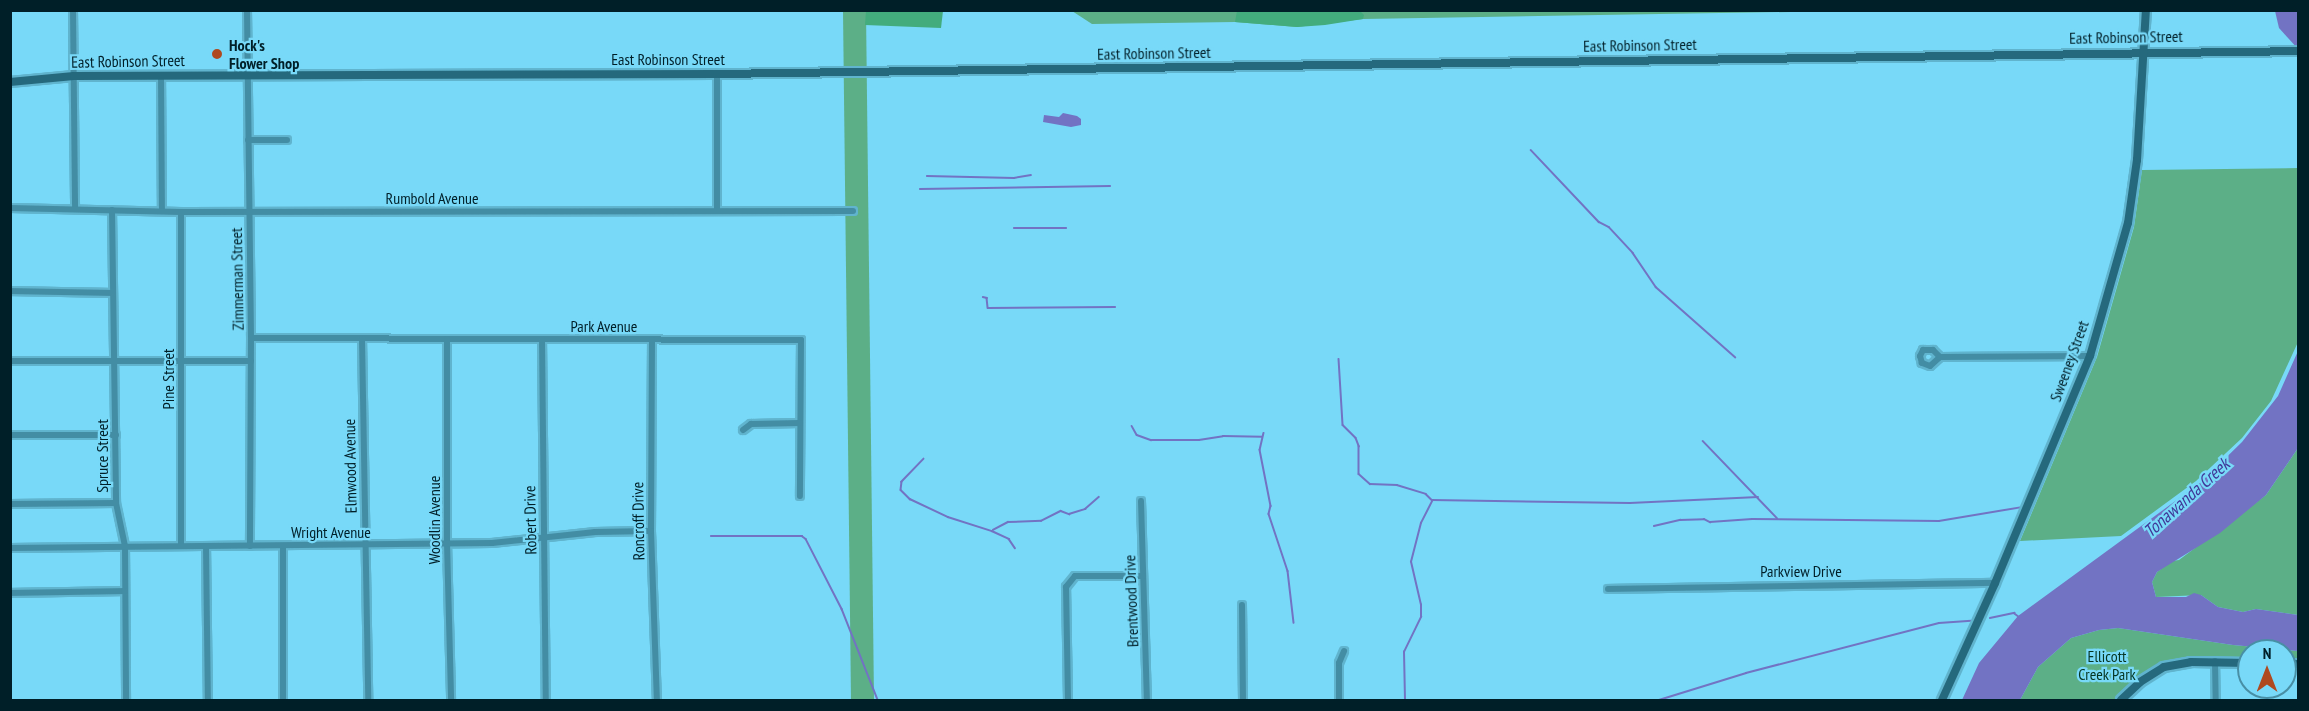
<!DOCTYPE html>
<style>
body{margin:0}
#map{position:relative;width:2309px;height:711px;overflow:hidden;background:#78d9f8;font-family:"PT Sans Narrow",sans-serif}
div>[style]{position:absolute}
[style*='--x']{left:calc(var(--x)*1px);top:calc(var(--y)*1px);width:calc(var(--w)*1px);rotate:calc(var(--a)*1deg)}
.green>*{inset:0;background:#5caf87}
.forest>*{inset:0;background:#43ac7d}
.water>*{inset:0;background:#7273c3}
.stream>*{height:1.5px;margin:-0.75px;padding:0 0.75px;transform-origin:0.75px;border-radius:0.75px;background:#7273c3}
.roads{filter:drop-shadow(2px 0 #60b4ce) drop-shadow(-2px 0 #60b4ce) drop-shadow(0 2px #60b4ce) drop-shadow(0 -2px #60b4ce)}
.street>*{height:6px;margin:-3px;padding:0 3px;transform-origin:3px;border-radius:3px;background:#438da4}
.secondary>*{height:8px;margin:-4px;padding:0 4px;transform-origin:4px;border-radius:4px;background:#25697d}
.dots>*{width:16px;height:16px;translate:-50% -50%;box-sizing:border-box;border:3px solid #78d9f8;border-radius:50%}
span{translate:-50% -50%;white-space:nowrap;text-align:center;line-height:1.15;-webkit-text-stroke:4.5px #78d9f8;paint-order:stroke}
.street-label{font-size:16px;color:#001f28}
.poi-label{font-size:16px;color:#001f28;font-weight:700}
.left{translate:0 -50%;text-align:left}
.park-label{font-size:16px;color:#063522}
.water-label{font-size:18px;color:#403898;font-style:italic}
.frame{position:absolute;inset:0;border:12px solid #001f28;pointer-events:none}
.north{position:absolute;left:2237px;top:639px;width:60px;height:60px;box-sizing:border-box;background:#78d9f8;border:2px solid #488fa5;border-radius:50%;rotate:0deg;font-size:16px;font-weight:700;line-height:24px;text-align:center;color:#001f28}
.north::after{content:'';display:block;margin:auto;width:21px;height:27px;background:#af491e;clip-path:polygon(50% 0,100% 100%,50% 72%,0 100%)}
</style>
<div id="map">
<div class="green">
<div style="clip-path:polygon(843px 11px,866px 11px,874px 700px,851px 700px)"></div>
<div style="clip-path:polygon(1072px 11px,1846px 11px,1363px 19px,1297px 27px,1235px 22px,1092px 24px)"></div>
<div style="clip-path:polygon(2298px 168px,2298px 342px,2271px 401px,2242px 438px,2196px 481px,2121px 536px,2020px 541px,2097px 357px,2134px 227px,2142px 170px)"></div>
<div style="clip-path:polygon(2298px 448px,2298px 615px,2256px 609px,2243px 612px,2218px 607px,2201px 595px,2156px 597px,2152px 582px,2157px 572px,2172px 561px,2179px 560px,2266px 495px)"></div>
<div style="clip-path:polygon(2118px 628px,2233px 645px,2298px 651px,2298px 664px,2285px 664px,2285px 651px,2249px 651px,2249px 663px,2164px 667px,2121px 700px,2020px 700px,2038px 667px,2071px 638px,2099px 630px)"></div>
</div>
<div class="forest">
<div style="clip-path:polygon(1359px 10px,1364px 15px,1363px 19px,1325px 25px,1297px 27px,1235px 22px,1237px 11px)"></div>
<div style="clip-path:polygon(866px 11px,943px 11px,941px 28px,865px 25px)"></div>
</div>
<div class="water">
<div style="clip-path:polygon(2275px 11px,2298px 11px,2298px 49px,2279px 28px)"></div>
<div style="clip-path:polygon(1063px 113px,1077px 116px,1081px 119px,1081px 125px,1071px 127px,1043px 122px,1044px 115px,1059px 117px)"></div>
<div style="clip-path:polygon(2298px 351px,2298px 448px,2266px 495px,2220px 533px,2157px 572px,2152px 582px,2156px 597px,2186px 597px,2194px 593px,2201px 595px,2218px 607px,2243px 612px,2256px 609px,2298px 615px,2298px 651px,2233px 645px,2118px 628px,2099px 630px,2071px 638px,2038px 667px,2020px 700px,1962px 700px,1979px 663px,2018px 616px,2200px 483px,2242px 442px,2278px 396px)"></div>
</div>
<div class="stream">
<div style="--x:1531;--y:150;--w:99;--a:46.6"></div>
<div style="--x:1599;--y:222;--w:11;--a:27"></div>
<div style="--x:1609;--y:227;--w:35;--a:47"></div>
<div style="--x:1633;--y:253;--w:41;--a:55.9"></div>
<div style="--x:1656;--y:287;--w:106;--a:41.5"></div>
<div style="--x:927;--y:176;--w:87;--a:1.3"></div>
<div style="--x:1014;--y:178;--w:17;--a:-10"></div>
<div style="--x:920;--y:189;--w:190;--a:-0.9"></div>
<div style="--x:1014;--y:228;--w:52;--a:0"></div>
<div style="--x:983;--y:297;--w:4;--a:14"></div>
<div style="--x:987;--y:298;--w:10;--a:84"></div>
<div style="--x:988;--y:308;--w:127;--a:-0.5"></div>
<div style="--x:1339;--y:359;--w:66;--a:86.5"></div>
<div style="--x:1343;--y:425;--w:18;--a:45"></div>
<div style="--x:1356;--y:438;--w:9;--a:69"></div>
<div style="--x:1359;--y:446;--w:28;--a:90"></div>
<div style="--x:1359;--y:474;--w:15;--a:42"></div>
<div style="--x:1370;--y:484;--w:27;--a:2"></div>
<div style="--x:1397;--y:485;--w:30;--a:17"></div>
<div style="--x:1426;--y:494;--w:8;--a:45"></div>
<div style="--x:1432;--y:500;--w:198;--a:0.9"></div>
<div style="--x:1630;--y:503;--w:128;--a:-2.7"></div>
<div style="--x:1132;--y:426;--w:10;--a:61"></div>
<div style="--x:1137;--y:435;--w:15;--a:20"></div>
<div style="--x:1151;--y:440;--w:48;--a:0"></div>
<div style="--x:1199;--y:440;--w:24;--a:-9"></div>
<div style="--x:1223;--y:436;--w:39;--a:1"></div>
<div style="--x:1264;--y:433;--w:17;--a:103"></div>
<div style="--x:1260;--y:450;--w:57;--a:78.9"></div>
<div style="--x:1271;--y:506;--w:8;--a:104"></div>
<div style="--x:1269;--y:514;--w:60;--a:71.6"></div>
<div style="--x:1288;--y:571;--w:52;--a:83.4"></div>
<div style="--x:1703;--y:441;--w:107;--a:46.1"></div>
<div style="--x:924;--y:459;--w:32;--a:134"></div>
<div style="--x:902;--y:482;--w:8;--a:97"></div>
<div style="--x:901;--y:490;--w:13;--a:45"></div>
<div style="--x:910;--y:499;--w:42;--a:25.3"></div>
<div style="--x:948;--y:517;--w:46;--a:17.7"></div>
<div style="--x:992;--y:531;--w:19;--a:25"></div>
<div style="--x:1009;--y:539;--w:11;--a:56"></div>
<div style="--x:1654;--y:526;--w:27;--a:-13"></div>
<div style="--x:1680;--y:520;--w:24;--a:-2"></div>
<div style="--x:1704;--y:519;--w:7;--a:27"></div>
<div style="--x:1710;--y:522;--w:42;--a:-4.1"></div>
<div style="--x:1752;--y:519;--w:187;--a:0.6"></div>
<div style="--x:1939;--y:521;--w:85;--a:-9.5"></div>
<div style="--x:993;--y:530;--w:17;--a:-28"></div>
<div style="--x:1008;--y:522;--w:33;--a:-2"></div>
<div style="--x:1041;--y:521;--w:22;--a:-27"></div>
<div style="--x:1061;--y:511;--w:9;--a:21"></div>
<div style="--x:1069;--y:514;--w:17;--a:-17"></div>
<div style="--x:1085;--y:509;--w:18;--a:-41"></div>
<div style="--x:711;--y:536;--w:91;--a:0"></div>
<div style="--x:802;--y:536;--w:5;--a:37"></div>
<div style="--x:806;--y:539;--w:79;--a:62.8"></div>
<div style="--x:842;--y:609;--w:98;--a:68.4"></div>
<div style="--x:1990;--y:618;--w:25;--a:-12"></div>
<div style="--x:2014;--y:613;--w:5;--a:37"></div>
<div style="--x:1405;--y:700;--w:48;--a:-91.2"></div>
<div style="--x:1404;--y:652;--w:39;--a:-64"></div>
<div style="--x:1421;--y:617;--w:12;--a:-90"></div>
<div style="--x:1421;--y:605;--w:44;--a:-103.1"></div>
<div style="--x:1411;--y:562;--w:40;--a:-75.6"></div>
<div style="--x:1421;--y:523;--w:25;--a:-63"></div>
<div style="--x:1659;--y:700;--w:91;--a:-17.2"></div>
<div style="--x:1746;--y:673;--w:199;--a:-14.5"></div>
<div style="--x:1939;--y:623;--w:32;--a:-4"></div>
</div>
<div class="roads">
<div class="street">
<div style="--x:73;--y:10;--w:199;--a:89.4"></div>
<div style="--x:247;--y:10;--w:328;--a:89.3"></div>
<div style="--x:251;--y:338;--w:208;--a:90.3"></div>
<div style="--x:161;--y:75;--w:136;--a:89.6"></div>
<div style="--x:248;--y:140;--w:39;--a:0"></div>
<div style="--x:10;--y:208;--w:171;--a:1.3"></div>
<div style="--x:181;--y:212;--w:672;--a:-0.09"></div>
<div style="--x:112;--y:210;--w:293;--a:89.2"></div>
<div style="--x:116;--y:503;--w:44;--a:78.2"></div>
<div style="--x:125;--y:546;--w:154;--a:89.6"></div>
<div style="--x:717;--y:211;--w:137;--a:-90"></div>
<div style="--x:181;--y:212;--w:333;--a:90"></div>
<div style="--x:10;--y:291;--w:102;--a:1.1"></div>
<div style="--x:251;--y:338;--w:550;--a:0.21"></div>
<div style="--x:801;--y:340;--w:156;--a:90.4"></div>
<div style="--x:362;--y:339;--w:361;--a:89"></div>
<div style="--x:447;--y:339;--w:204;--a:90"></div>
<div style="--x:447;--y:543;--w:157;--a:88.5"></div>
<div style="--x:542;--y:339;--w:361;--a:89.4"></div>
<div style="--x:652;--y:340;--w:191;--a:90.3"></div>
<div style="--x:651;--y:531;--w:169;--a:88"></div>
<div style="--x:1940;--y:357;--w:13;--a:138"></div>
<div style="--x:1930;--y:366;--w:9;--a:-159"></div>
<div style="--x:1922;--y:363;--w:7;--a:-106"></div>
<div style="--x:1920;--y:356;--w:7;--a:-63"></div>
<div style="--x:1923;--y:350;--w:10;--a:0"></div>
<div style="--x:1933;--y:350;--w:10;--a:45"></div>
<div style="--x:1940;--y:357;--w:150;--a:-0.4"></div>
<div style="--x:10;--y:361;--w:241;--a:0"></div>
<div style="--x:743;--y:430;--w:10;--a:-37"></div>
<div style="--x:751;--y:424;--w:49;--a:-1.2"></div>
<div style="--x:10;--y:435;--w:106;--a:0"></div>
<div style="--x:1141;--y:501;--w:199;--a:88.3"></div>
<div style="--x:10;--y:504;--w:106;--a:-0.5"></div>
<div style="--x:206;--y:546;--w:154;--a:89.3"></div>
<div style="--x:283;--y:546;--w:154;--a:90"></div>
<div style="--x:10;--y:548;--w:482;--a:-0.6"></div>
<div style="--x:492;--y:543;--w:104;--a:-6.1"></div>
<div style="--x:595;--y:532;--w:56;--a:-1"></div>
<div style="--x:1608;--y:589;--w:387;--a:-0.9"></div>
<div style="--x:10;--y:593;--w:115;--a:-1"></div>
<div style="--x:1242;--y:605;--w:95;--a:89.4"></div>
<div style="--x:2215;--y:661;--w:39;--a:89"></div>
<div style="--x:1068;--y:700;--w:113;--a:-91"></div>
<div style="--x:1066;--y:587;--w:14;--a:-51"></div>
<div style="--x:1075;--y:576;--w:68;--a:0"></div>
<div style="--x:1339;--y:700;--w:37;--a:-90"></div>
<div style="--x:1339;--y:663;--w:13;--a:-67"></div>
</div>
<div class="secondary">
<div style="--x:10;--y:82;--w:64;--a:-5.4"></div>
<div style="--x:74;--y:76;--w:643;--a:-0.18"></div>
<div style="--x:717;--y:74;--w:1581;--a:-0.83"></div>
<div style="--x:2285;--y:664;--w:13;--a:0"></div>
<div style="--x:1942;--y:700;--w:128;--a:-65.6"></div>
<div style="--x:1995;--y:583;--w:246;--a:-67.3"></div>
<div style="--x:2090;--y:356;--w:138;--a:-74.1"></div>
<div style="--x:2128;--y:223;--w:64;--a:-81.9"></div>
<div style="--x:2137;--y:160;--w:150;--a:-86.6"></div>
<div style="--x:2121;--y:700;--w:26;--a:-43"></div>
<div style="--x:2140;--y:682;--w:28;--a:-32"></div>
<div style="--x:2164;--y:667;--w:27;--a:-10"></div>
<div style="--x:2191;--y:662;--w:58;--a:1"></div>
</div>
</div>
<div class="dots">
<div style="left:217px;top:54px;background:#af491e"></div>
</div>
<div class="street-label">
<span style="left:2126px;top:37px;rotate:-1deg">East Robinson Street</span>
<span style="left:1640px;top:45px;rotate:-1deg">East Robinson Street</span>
<span style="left:1154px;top:53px;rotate:-1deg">East Robinson Street</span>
<span style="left:668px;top:59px">East Robinson Street</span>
<span style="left:128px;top:61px;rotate:-1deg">East Robinson Street</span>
<span style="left:432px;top:198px">Rumbold Avenue</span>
<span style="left:237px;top:279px;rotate:-91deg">Zimmerman Street</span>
<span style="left:604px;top:326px">Park Avenue</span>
<span style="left:2069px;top:361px;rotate:-70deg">Sweeney Street</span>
<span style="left:168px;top:379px;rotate:-90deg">Pine Street</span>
<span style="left:102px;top:456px;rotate:-90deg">Spruce Street</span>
<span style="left:350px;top:466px;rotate:-91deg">Elmwood Avenue</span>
<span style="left:434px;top:520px;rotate:-90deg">Woodlin Avenue</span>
<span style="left:530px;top:520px;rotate:-91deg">Robert Drive</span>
<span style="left:638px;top:521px;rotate:-91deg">Roncroff Drive</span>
<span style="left:331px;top:532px">Wright Avenue</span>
<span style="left:1801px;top:571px">Parkview Drive</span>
<span style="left:1131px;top:601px;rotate:-92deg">Brentwood Drive</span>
</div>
<div class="poi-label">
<span class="left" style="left:229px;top:54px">Hock's<br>Flower Shop</span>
</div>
<div class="park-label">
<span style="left:2107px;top:665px">Ellicott<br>Creek Park</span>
</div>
<div class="water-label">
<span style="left:2187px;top:498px;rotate:-42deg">Tonawanda Creek</span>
</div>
<div class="frame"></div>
<div class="north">N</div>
</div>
